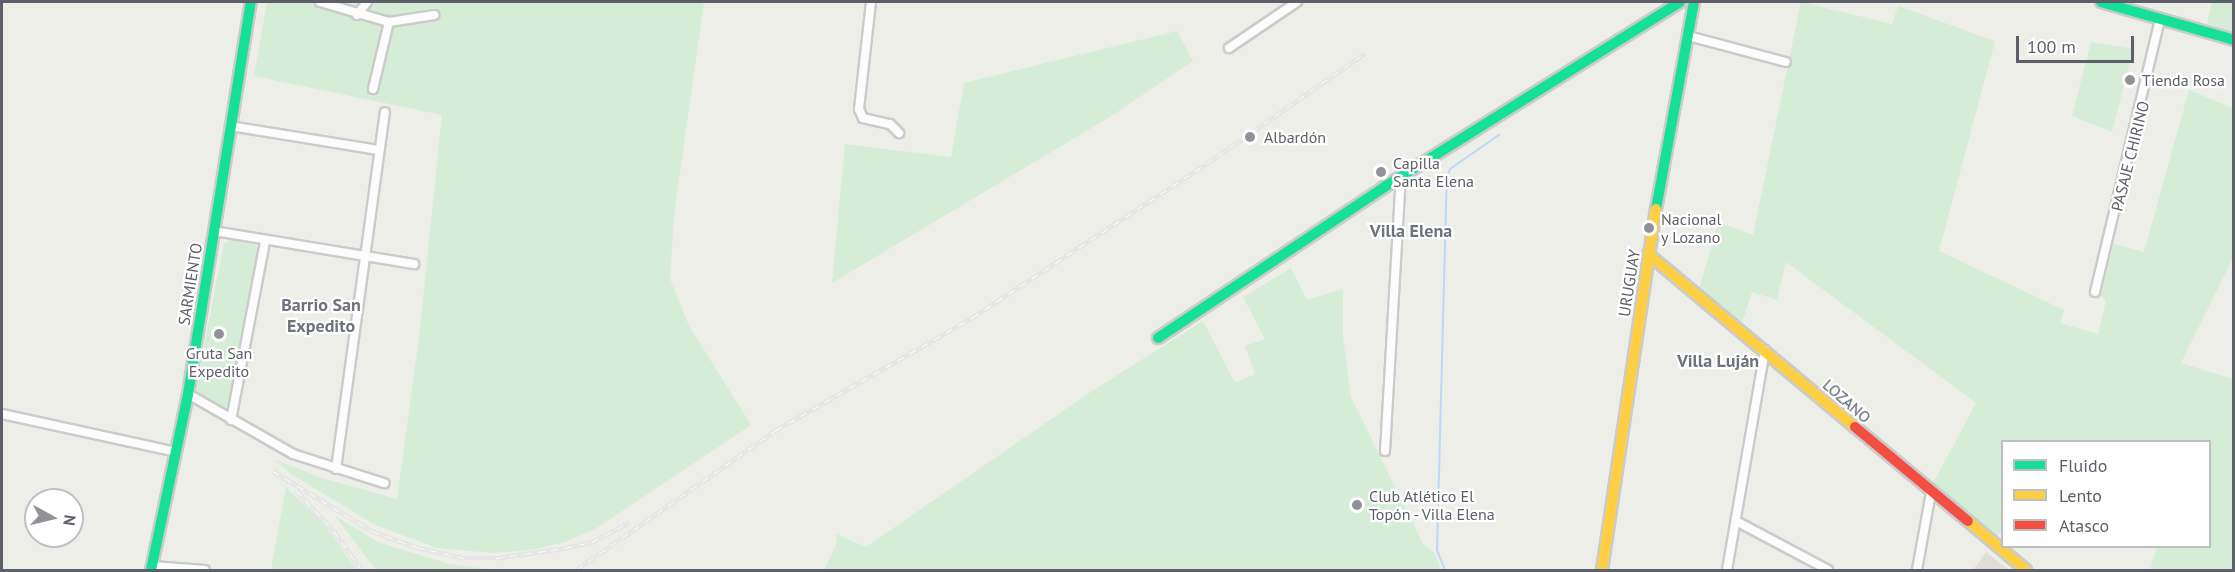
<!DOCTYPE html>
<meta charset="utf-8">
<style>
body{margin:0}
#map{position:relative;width:2235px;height:572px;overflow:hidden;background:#eeeee9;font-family:"PT Sans",sans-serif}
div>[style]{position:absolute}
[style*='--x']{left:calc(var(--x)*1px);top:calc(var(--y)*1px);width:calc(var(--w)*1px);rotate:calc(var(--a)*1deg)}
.education>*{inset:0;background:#dfded7}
.green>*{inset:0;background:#d5ecd6}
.stream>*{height:2px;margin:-1px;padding:0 1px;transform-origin:1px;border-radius:1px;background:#bdd7f8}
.roads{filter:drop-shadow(2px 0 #cacbca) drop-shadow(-2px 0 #cacbca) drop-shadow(0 2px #cacbca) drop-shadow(0 -2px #cacbca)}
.street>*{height:8px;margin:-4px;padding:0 4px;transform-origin:4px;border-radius:4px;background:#fcfcfc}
.fast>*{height:10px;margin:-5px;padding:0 5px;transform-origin:5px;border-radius:5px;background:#16e098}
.slow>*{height:10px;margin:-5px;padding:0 5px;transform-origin:5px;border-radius:5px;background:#ffcf43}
.jam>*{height:10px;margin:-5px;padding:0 5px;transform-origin:5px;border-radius:5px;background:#f24e42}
.rail>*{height:4.5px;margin-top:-2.25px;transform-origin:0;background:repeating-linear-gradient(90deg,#fff 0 7px,#e5e5e5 0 14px);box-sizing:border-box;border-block:2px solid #e5e5e5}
.dots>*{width:16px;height:16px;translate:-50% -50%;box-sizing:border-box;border:3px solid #fff;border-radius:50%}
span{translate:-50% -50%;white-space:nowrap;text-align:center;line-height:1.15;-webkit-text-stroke:4.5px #fff;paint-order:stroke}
.poi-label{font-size:16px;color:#5d6068}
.left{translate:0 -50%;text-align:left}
.street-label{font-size:16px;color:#5d6068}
.neighbourhood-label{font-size:18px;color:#6e727a;font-weight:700}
.frame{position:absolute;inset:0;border:3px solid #5d6068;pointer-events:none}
.legend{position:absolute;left:2001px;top:440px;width:210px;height:108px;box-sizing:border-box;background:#fff;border:2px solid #bebfc3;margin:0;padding:8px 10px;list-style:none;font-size:18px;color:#5d6068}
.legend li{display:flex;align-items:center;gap:12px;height:30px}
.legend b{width:30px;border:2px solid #bebfc3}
.north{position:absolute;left:24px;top:488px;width:60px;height:60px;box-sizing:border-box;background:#fff;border:2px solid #bebfc3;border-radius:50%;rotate:98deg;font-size:16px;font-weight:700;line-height:24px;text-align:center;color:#5d6068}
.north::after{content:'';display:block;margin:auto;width:21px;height:27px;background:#909295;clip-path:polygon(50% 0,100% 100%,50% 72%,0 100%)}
.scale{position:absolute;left:2016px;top:36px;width:118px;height:27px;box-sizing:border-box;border:3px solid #5d6068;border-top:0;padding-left:8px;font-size:18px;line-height:21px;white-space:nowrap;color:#5d6068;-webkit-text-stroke:4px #fff;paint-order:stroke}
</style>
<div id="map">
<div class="education">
<div style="clip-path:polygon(1986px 552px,2009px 570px,1973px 570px)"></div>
</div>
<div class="green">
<div style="clip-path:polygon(267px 2px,704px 2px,674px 215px,670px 279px,689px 326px,751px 425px,597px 528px,565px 542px,531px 550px,492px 553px,437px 548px,375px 525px,293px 475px,274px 459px,322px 478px,397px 499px,419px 338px,442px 115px,254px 76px)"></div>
<div style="clip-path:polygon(1801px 2px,1892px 24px,1898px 6px,1995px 41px,1939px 251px,2064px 310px,2060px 323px,2098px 334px,2106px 301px,2101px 295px,2114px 244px,2144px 252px,2189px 90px,2233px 108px,2233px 258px,2181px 363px,2233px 379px,2233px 570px,2150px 570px,2157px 547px,2210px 546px,2210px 442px,2002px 442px,2002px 529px,1996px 538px,1929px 484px,1936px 478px,1976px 403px,1786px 262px,1777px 300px,1752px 292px,1741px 326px,1699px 290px,1718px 222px,1753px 235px)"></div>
<div style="clip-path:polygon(2212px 2px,2233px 2px,2233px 32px,2207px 24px)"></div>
<div style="clip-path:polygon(1177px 31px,1193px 61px,1113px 115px,832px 283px,845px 144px,951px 157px,964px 83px)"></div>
<div style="clip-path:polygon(2091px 42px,2133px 49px,2112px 132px,2072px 116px)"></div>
<div style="clip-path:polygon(229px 240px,255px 245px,259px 251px,228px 409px,198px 392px,196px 386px,224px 244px)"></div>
<div style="clip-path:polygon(1291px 268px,1307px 300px,1343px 289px,1343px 337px,1351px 397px,1423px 544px,1434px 552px,1441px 570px,824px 570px,837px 543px,836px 534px,866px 547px,1092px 391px,1203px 321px,1235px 383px,1255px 374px,1245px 346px,1265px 339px,1243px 297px)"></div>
<div style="clip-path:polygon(286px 487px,323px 522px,357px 570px,271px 570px)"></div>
<div style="clip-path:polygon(335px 516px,378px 542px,449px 564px,494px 570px,376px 570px)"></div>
</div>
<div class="stream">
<div style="--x:1445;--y:570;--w:22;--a:-112"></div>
<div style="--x:1437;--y:550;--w:372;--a:-88.5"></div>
<div style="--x:1447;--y:178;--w:9;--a:-72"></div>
<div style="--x:1450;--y:169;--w:60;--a:-34.8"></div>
</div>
<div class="roads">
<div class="street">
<div style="--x:320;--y:2;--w:72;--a:16.2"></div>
<div style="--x:389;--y:22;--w:46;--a:-8.8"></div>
<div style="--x:871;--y:2;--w:108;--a:96.4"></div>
<div style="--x:859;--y:109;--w:10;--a:66"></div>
<div style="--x:863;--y:118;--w:28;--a:13"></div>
<div style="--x:890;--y:124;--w:13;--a:45"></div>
<div style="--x:357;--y:15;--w:16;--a:-52"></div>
<div style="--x:1688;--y:36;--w:101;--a:14.9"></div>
<div style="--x:1229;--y:48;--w:82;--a:-34.1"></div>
<div style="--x:373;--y:89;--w:69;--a:-76.6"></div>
<div style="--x:230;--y:126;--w:151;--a:9.2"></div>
<div style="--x:214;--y:231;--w:203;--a:9.4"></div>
<div style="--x:2095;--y:292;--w:280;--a:-76.6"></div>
<div style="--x:188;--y:394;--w:121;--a:29.7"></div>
<div style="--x:293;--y:454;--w:96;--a:17.7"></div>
<div style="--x:2;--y:414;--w:178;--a:12.3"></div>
<div style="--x:231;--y:420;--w:182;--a:-79.2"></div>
<div style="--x:1385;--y:451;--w:274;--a:-86.7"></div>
<div style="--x:336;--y:469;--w:360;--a:-82.2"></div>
<div style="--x:1736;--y:521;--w:104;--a:28"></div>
<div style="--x:152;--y:566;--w:53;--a:4.3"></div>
<div style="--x:1727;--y:570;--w:223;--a:-80.2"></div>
<div style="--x:1917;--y:570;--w:79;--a:-79.8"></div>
</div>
<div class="fast">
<div style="--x:2101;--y:2;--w:138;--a:15.9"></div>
<div style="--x:1656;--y:209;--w:210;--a:-79.6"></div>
<div style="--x:1158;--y:338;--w:272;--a:-33.7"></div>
<div style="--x:1384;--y:187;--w:349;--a:-32"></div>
<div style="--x:151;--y:570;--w:180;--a:-78.1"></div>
<div style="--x:188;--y:394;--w:397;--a:-80.9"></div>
</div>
<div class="slow">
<div style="--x:1648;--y:254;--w:270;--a:39.9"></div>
<div style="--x:1968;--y:521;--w:76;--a:40.2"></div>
<div style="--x:1602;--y:570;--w:365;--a:-81.5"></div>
</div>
<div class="jam">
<div style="--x:1855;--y:427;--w:147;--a:39.8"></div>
</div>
</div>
<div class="rail">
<div style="--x:273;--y:471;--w:116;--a:31.2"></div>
<div style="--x:372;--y:531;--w:47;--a:20"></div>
<div style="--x:416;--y:547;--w:49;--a:12.9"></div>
<div style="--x:464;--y:558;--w:32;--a:0"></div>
<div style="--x:496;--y:558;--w:70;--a:-8.2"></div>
<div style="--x:565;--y:548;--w:28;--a:-13"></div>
<div style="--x:592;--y:542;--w:43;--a:-27.8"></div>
<div style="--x:296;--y:490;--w:56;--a:47.2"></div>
<div style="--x:334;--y:531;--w:48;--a:54.3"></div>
<div style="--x:576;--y:570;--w:244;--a:-35"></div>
<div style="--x:776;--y:430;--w:227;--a:-29.8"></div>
<div style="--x:973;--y:317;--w:279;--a:-33.3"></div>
<div style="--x:1206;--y:164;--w:194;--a:-34.9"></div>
</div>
<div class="dots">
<div style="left:2130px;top:80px;background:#909295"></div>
<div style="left:1250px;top:137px;background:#909295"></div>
<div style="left:1381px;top:172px;background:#909295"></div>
<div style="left:1649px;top:228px;background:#909295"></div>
<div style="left:219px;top:334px;background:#909295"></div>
<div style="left:1357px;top:505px;background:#909295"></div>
</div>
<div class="poi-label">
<span class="left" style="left:2142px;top:80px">Tienda Rosa</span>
<span class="left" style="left:1264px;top:137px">Albardón</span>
<span class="left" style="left:1393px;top:172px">Capilla<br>Santa Elena</span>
<span class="left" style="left:1661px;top:228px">Nacional<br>y Lozano</span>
<span style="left:219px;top:362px">Gruta San<br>Expedito</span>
<span class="left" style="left:1369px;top:505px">Club Atlético El<br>Topón - Villa Elena</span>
</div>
<div class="street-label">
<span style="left:2130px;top:156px;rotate:-76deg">PASAJE CHIRINO</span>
<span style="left:1629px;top:283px;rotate:-81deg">URUGUAY</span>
<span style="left:190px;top:284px;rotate:-81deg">SARMIENTO</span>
<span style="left:1847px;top:401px;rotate:41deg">LOZANO</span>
</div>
<div class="neighbourhood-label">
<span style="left:1411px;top:231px">Villa Elena</span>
<span style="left:321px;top:316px">Barrio San<br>Expedito</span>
<span style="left:1718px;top:361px">Villa Luján</span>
</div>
<div class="frame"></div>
<ul class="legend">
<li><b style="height:8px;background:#16e098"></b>Fluido</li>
<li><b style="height:8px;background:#ffcf43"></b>Lento</li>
<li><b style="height:8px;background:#f24e42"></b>Atasco</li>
</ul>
<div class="north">N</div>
<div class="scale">100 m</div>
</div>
